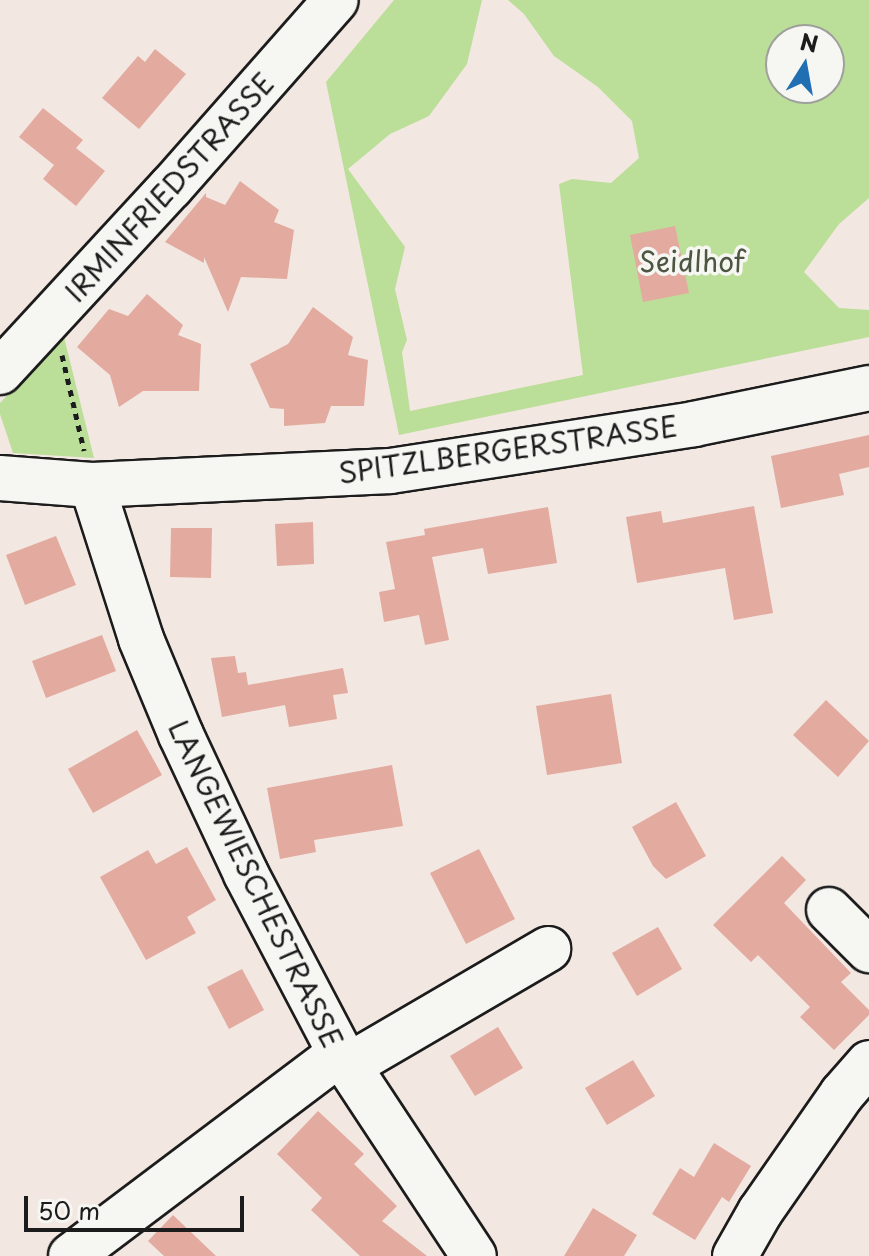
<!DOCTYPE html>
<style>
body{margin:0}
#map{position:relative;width:869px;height:1256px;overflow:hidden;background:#f2e7e1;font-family:"Playpen Sans",sans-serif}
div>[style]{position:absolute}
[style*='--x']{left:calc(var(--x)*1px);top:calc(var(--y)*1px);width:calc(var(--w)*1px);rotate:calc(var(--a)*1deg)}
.green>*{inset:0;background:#bbde98}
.building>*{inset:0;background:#e3aa9f}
.path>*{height:5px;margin-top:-2.5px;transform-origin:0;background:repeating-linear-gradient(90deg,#1c1c1c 0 6px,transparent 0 12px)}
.roads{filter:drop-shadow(2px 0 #1c1c1c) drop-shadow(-2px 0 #1c1c1c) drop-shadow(0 2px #1c1c1c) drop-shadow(0 -2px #1c1c1c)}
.minor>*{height:44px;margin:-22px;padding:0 22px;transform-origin:22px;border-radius:22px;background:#f6f6f2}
span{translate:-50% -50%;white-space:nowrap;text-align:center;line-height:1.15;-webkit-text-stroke:7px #f6f6f2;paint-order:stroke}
.street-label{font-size:28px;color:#1c1c1c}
.park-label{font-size:28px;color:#4c5641}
.north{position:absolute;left:765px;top:24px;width:80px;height:80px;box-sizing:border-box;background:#f6f6f2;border:2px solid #9f9f9c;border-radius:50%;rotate:11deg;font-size:22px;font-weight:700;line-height:32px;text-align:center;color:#1c1c1c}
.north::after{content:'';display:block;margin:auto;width:28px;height:36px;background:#1f6fb2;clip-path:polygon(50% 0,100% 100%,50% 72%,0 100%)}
.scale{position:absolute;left:24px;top:1196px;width:220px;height:36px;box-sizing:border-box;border:4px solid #1c1c1c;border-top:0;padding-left:10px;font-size:24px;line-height:28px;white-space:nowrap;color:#1c1c1c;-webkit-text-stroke:6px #f6f6f2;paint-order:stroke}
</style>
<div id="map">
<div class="green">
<div style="clip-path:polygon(evenodd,394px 0,482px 0,467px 64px,429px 116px,390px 134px,348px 169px,405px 247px,395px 289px,407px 340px,402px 352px,410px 411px,583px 375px,559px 184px,572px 179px,611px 183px,639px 158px,632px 121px,598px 87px,554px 56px,524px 14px,508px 0,869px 0,869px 198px,839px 224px,804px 272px,839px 308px,869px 310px,869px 337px,399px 435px,326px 82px,394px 0,781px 40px,829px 40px,829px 88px,781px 88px,781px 40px)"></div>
<div style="clip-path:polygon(63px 333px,94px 458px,13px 453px,0 414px,0 403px)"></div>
</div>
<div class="building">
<div style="clip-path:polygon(155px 49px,186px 74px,139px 129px,102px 98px,138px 56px,145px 62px)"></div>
<div style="clip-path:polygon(43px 108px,83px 140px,76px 148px,105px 171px,76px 206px,43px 179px,54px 165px,19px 137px)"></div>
<div style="clip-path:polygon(240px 181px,279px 210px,274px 222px,294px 230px,287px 279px,241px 277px,228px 312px,204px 257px,204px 263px,165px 242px,206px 193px,206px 197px,225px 205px)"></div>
<div style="clip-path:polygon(675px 226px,689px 293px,643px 302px,630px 235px)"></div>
<div style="clip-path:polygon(147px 294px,183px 325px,178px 335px,201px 344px,199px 391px,143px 391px,119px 407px,110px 375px,77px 347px,109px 309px,128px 316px)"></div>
<div style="clip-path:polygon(313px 307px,353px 337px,348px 355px,368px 360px,364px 406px,331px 406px,325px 423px,284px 426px,284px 409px,270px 408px,250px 364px,288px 344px)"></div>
<div style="clip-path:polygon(869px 435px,869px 467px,839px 474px,844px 495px,781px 508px,771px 456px)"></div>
<div style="clip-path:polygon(754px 506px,773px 613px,734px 620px,725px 568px,637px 583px,626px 517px,661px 511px,663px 523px)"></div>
<div style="clip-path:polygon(548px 507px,557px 563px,488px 574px,483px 548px,432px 557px,449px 640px,425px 645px,419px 615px,384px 622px,379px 592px,395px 589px,386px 542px,425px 535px,424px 529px)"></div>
<div style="clip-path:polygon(313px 522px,314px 564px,277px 566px,275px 524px)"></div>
<div style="clip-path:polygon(171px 528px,212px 528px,211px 578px,170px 577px)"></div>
<div style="clip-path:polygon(56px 536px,76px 585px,25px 605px,6px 555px)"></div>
<div style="clip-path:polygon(102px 635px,116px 671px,46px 698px,32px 661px)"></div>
<div style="clip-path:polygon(235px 656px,238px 673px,246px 672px,248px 685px,343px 668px,348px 693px,333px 695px,337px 719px,289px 727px,285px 705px,222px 717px,211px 658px)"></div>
<div style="clip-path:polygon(611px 694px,622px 763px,547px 775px,536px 706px)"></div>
<div style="clip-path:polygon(826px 700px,869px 741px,838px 777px,793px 735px)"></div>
<div style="clip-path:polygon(137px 730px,162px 775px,93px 813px,68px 769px)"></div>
<div style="clip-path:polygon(392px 765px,403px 826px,314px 840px,316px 852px,280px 859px,267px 788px)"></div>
<div style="clip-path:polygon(676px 802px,706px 856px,666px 879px,653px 866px,632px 827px)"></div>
<div style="clip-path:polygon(187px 847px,216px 900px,187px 917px,196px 933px,146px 960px,100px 877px,148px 850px,156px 864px)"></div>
<div style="clip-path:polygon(479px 849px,515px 919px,466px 944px,430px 873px)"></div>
<div style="clip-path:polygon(782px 856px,806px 880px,784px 903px,851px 973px,841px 982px,869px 1010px,869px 1015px,834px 1050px,800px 1017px,810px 1007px,758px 955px,751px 962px,713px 925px)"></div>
<div style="clip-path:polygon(658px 927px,682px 969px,637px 996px,612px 953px)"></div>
<div style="clip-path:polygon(242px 969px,264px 1010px,229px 1029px,207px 987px)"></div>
<div style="clip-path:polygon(498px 1027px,523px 1068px,475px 1096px,450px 1056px)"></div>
<div style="clip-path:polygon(633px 1060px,655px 1096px,607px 1125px,585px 1088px)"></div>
<div style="clip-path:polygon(318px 1111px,364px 1154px,354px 1164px,397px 1206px,382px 1221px,427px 1256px,360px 1256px,311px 1210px,322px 1198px,277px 1154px)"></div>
<div style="clip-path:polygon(714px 1143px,751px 1166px,729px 1202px,722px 1197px,695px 1240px,652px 1214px,680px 1168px,694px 1177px)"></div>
<div style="clip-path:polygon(593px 1208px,637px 1235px,624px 1256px,564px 1256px)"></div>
<div style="clip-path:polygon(173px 1215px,216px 1256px,164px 1256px,148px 1241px)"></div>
</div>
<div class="path">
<div style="--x:62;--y:355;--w:98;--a:77"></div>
</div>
<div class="roads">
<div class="minor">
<div style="--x:0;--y:372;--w:252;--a:-47.3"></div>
<div style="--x:171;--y:187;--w:249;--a:-48.6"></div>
<div style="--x:0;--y:478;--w:92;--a:4.4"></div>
<div style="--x:92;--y:485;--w:299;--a:-2.7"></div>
<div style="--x:391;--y:471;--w:307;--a:-8.8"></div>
<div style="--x:694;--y:424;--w:179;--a:-11.6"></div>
<div style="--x:92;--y:485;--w:162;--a:72.3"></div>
<div style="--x:141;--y:639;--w:104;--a:67.4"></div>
<div style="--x:181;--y:735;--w:153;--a:64.9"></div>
<div style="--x:246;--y:874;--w:202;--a:62.3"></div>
<div style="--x:340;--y:1053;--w:243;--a:56.6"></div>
<div style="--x:829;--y:910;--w:57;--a:45"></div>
<div style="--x:348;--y:1066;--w:232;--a:-30.3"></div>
<div style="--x:71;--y:1256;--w:337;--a:-37"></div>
<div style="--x:735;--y:1256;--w:51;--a:-60.4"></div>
<div style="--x:760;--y:1212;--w:144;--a:-55.2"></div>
<div style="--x:842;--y:1094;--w:41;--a:-48.9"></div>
</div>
</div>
<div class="street-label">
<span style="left:169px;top:187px;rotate:-48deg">IRMINFRIEDSTRASSE</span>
<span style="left:508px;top:449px;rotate:-8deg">SPITZLBERGERSTRASSE</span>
<span style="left:256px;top:884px;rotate:64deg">LANGEWIESCHESTRASSE</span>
</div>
<div class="park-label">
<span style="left:692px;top:261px">Seidlhof</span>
</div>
<div class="north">N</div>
<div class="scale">50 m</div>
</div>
